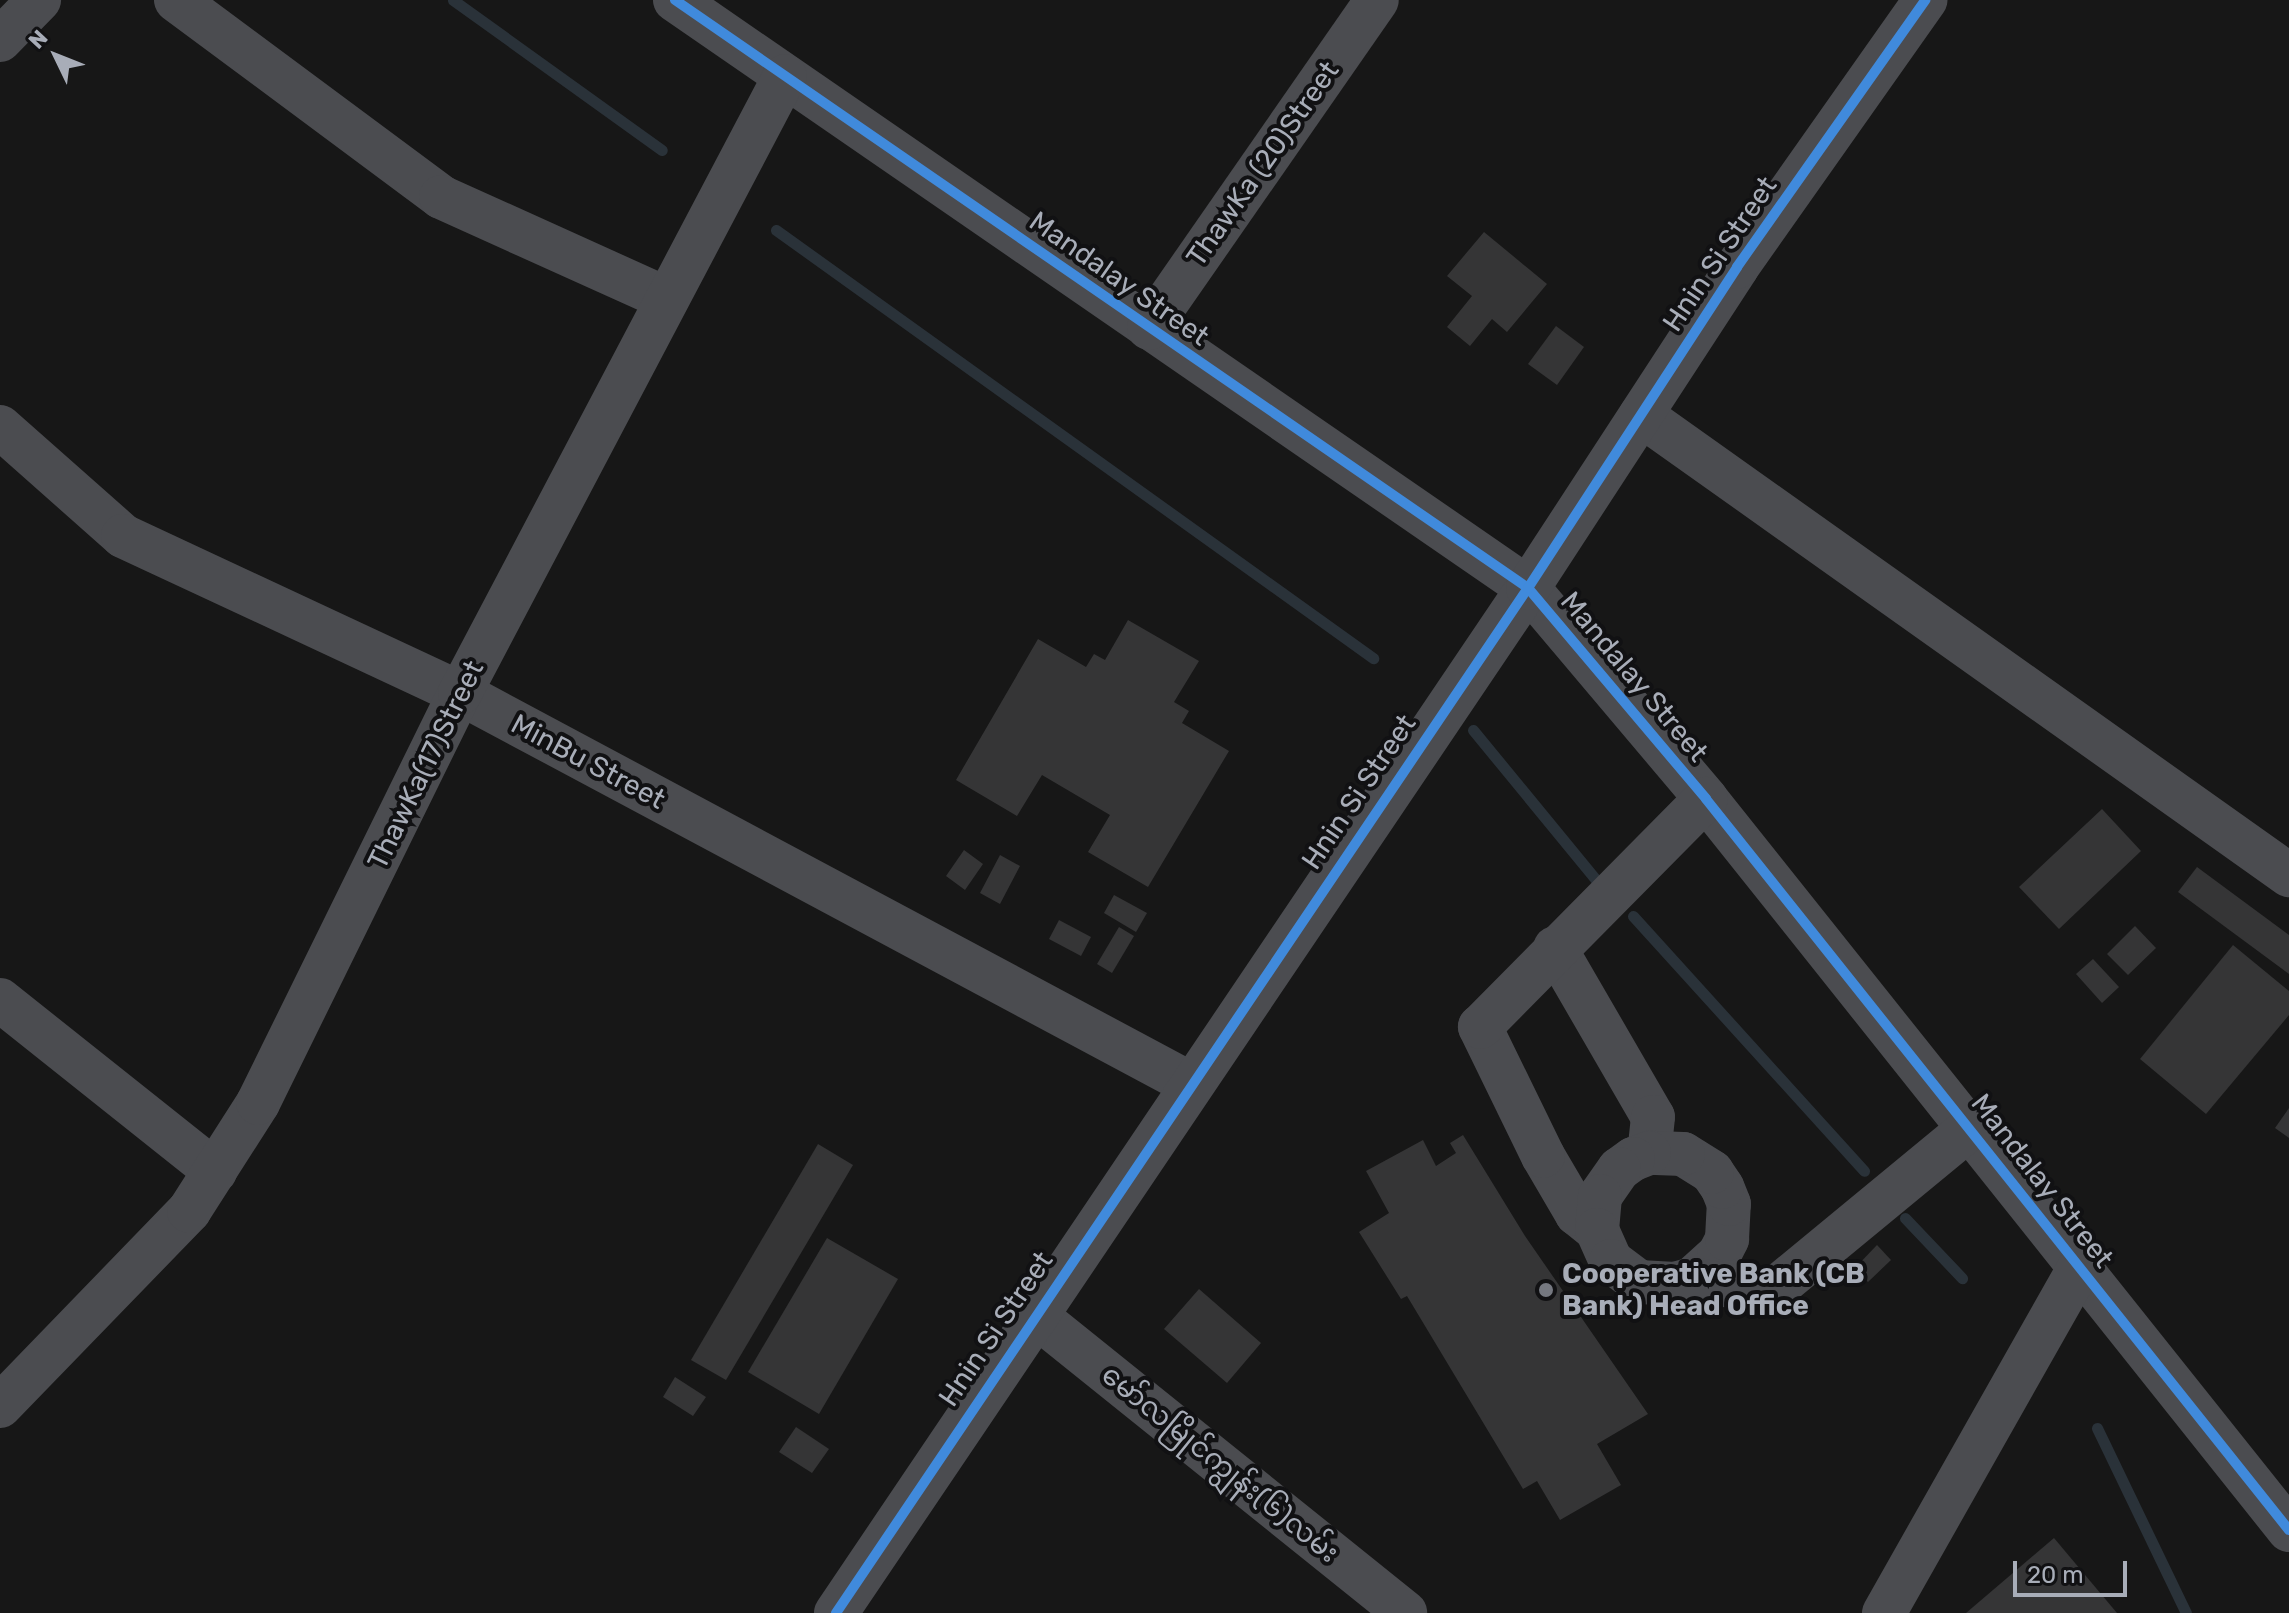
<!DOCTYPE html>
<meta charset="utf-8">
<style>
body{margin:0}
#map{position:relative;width:2289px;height:1613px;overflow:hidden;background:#171717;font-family:Rubik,"Noto Sans Myanmar",sans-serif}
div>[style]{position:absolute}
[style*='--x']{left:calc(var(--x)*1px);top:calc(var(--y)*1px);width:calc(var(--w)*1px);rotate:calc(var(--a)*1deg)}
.stream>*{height:11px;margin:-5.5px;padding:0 5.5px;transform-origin:5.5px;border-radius:5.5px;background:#2a3239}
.building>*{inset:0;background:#353536}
.minor>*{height:44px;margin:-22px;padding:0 22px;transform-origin:22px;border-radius:22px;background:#4b4c50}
.cycleway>*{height:10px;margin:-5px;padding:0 5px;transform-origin:5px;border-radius:5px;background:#408adc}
.dots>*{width:22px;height:22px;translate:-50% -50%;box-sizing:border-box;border:4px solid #111113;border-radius:50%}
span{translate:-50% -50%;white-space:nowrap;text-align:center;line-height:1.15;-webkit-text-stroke:8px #111113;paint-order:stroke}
.street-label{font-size:28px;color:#a8adb8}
.poi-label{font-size:28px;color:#a8adb8;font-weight:700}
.left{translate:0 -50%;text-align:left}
.north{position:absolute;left:16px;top:16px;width:80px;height:80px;-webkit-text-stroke:6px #111113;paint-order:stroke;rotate:313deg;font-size:22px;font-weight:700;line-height:32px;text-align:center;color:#a8adb8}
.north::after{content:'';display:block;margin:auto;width:28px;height:36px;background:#a8adb8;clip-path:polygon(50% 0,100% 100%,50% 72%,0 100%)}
.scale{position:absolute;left:2013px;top:1561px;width:114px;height:36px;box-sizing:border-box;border:4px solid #a8adb8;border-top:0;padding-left:10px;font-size:24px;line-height:28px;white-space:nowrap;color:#a8adb8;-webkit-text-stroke:6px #111113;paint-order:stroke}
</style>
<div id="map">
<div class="stream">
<div style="--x:453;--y:0;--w:257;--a:35.7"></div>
<div style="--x:776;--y:230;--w:735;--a:35.64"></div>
<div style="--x:1473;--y:730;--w:195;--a:50.6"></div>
<div style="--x:1633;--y:916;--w:344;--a:47.8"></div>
<div style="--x:1905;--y:1218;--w:83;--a:46.5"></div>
<div style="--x:2097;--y:1428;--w:205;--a:64.3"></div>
</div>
<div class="building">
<div style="clip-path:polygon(1484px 232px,1547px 284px,1507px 332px,1492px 319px,1470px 346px,1447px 327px,1472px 296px,1447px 276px)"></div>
<div style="clip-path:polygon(1556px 326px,1584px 347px,1557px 385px,1528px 364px)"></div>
<div style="clip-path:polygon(1128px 620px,1199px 661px,1174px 702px,1189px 711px,1182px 723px,1229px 751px,1148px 887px,1088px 852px,1110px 815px,1042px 775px,1017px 816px,956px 780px,1038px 639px,1086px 667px,1094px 654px,1105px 660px)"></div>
<div style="clip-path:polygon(2102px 809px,2141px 851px,2059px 929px,2019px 887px)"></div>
<div style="clip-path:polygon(964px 850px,983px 864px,965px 890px,946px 876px)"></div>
<div style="clip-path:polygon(1000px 855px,1020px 866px,1000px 904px,980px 893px)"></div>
<div style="clip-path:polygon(2197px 867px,2289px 935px,2289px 974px,2178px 892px)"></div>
<div style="clip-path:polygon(1114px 895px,1147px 913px,1136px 932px,1104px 913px)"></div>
<div style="clip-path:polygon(1059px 920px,1091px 937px,1081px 956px,1049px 939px)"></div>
<div style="clip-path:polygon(2135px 926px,2156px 948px,2128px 975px,2107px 954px)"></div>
<div style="clip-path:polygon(1119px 927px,1134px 936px,1112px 973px,1097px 964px)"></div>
<div style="clip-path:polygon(2233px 945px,2289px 991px,2289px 1015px,2206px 1114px,2140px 1059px)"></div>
<div style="clip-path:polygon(2093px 959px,2119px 987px,2102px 1003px,2076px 974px)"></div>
<div style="clip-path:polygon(2289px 1108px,2289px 1138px,2275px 1128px)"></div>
<div style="clip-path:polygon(1463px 1135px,1525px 1236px,1648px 1414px,1597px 1444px,1621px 1485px,1560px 1520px,1537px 1481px,1523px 1489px,1407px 1296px,1401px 1299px,1359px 1232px,1389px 1213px,1366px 1171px,1423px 1140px,1436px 1166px,1456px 1153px,1450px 1143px)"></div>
<div style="clip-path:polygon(818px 1144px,853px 1165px,726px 1380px,691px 1360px)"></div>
<div style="clip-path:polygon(827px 1238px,898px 1279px,819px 1414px,748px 1372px)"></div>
<div style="clip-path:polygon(1877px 1245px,1891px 1260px,1868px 1282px,1854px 1269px)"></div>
<div style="clip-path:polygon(1199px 1289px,1261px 1343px,1227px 1383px,1164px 1329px)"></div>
<div style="clip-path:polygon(675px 1377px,706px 1397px,693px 1416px,663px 1397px)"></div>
<div style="clip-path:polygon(796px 1427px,829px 1449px,812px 1473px,779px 1452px)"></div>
<div style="clip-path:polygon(2054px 1538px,2117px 1613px,1966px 1613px)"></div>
</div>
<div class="minor">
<div style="--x:176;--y:0;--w:330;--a:36.6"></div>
<div style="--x:441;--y:197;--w:248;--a:24.3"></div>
<div style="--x:675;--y:0;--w:1036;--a:34.58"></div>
<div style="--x:1528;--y:588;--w:276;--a:49.8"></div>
<div style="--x:1706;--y:799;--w:935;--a:51.43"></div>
<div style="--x:0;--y:40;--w:56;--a:-45.7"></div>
<div style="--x:1149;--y:328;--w:399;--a:-55.2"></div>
<div style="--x:1641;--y:415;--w:795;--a:35.37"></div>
<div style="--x:0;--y:427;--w:164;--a:41.5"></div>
<div style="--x:123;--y:536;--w:372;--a:25"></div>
<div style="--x:460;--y:693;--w:827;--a:28.15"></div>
<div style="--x:1555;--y:948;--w:195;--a:59.9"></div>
<div style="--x:1653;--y:1117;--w:36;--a:96"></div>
<div style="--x:0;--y:1000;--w:275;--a:38.5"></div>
<div style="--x:1597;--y:1230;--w:26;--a:-141"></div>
<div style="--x:1577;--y:1214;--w:67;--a:-120.4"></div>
<div style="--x:1543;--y:1156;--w:144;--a:-116"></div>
<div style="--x:1480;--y:1027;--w:321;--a:-45.3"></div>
<div style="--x:1692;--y:1279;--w:36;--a:-42"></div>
<div style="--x:1719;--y:1255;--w:18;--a:-63"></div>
<div style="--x:1727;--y:1239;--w:35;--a:-87"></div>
<div style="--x:1729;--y:1204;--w:18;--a:-112"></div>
<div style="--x:1722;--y:1187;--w:18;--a:-124"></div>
<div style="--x:1712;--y:1172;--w:34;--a:-148"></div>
<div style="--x:1683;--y:1154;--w:34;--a:-178"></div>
<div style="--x:1649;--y:1153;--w:17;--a:159"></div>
<div style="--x:1633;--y:1159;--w:17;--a:144"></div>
<div style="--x:1619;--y:1169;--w:33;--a:125"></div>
<div style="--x:1600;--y:1196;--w:34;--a:95"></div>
<div style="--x:1597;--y:1230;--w:34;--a:66"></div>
<div style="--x:1611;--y:1261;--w:35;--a:37"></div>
<div style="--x:1639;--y:1282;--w:36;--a:3"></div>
<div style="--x:1675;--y:1284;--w:18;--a:-16"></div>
<div style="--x:1692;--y:1279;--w:79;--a:10.2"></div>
<div style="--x:1770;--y:1293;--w:259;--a:-39.5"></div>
<div style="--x:1035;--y:1315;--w:475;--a:38.8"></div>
<div style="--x:0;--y:1406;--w:272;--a:-45.9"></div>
<div style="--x:189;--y:1211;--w:128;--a:-57.4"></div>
<div style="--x:258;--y:1103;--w:457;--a:-63.8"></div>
<div style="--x:460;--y:693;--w:697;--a:-62.22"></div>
<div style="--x:836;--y:1613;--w:1237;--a:-55.98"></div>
<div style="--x:1528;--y:588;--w:383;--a:-56.9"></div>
<div style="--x:1737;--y:267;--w:327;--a:-54.8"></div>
<div style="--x:1884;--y:1613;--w:398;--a:-60.5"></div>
</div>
<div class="cycleway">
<div style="--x:675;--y:0;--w:1036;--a:34.58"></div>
<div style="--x:1528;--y:588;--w:276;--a:49.8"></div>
<div style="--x:1706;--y:799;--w:935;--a:51.43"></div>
<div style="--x:836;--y:1613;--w:1237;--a:-55.98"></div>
<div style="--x:1528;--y:588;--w:383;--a:-56.9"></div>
<div style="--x:1737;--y:267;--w:327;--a:-54.8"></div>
</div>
<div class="dots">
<div style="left:1546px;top:1290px;background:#757880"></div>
</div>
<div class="street-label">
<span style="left:1263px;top:164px;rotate:-55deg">ThawKa (20)Street</span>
<span style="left:1720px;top:254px;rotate:-56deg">Hnin Si Street</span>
<span style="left:1119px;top:279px;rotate:35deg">Mandalay Street</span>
<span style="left:1634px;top:677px;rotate:50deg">Mandalay Street</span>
<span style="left:588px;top:762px;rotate:28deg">MinBu Street</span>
<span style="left:426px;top:765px;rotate:-64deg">ThawKa(17)Street</span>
<span style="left:1359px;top:792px;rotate:-56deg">Hnin Si Street</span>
<span style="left:2042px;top:1181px;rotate:52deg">Mandalay Street</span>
<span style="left:996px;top:1329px;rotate:-56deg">Hnin Si Street</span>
<span style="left:1220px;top:1464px;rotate:39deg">မော်လမြိုင်ကျွန်း(၆)လမ်း</span>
</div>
<div class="poi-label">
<span class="left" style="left:1562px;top:1290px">Cooperative Bank (CB<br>Bank) Head Office</span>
</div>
<div class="north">N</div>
<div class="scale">20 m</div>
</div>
